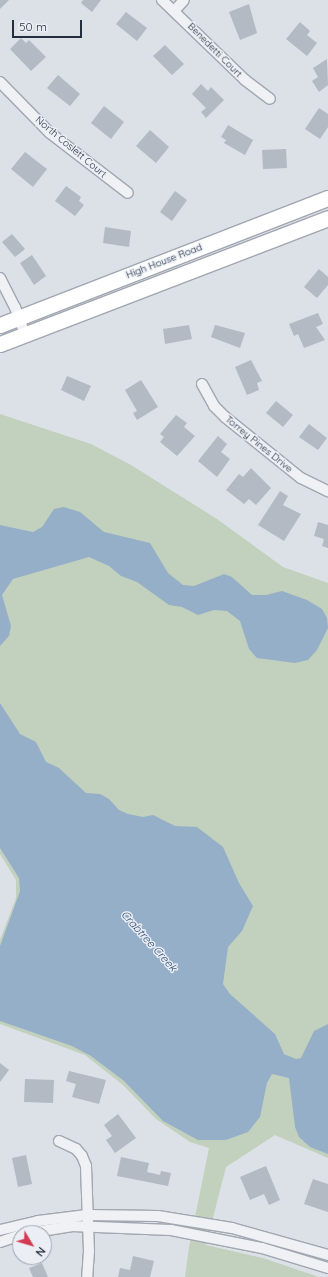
<!DOCTYPE html>
<style>
body{margin:0}
#map{position:relative;width:328px;height:1277px;overflow:hidden;background:#dce0e7;font-family:Quicksand,sans-serif}
div>[style]{position:absolute}
[style*='--x']{left:calc(var(--x)*1px);top:calc(var(--y)*1px);width:calc(var(--w)*1px);rotate:calc(var(--a)*1deg)}
.green>*{inset:0;background:#c2d1bd}
.water>*{inset:0;background:#95afc9}
.building>*{inset:0;background:#b3bac4}
.roads{filter:drop-shadow(1px 0 #a1a7b1) drop-shadow(-1px 0 #a1a7b1) drop-shadow(0 1px #a1a7b1) drop-shadow(0 -1px #a1a7b1)}
.street>*{height:10px;margin:-5px;padding:0 5px;transform-origin:5px;border-radius:5px;background:#eff1f5}
.primary>*{height:15px;margin:-7.5px;padding:0 7.5px;transform-origin:7.5px;border-radius:7.5px;background:#fff}
span{translate:-50% -50%;white-space:nowrap;text-align:center;line-height:1.15;-webkit-text-stroke:3px #ebeff5;paint-order:stroke}
.street-label{font-size:10px;color:#252e3e}
.water-label{font-size:11px;color:#2e4e73;font-style:italic}
.north{position:absolute;left:12px;top:1225px;width:40px;height:40px;box-sizing:border-box;background:#ebeff5;border:1px solid #9ca2ac;border-radius:50%;rotate:128deg;font-size:11px;font-weight:700;line-height:16px;text-align:center;color:#252e3e}
.north::after{content:'';display:block;margin:auto;width:14px;height:18px;background:#d33953;clip-path:polygon(50% 0,100% 100%,50% 72%,0 100%)}
.scale{position:absolute;left:12px;top:20px;width:70px;height:18px;box-sizing:border-box;border:2px solid #252e3e;border-top:0;padding-left:5px;font-size:12px;line-height:14px;white-space:nowrap;color:#252e3e;-webkit-text-stroke:3px #ebeff5;paint-order:stroke}
</style>
<div id="map">
<div class="green">
<div style="clip-path:polygon(0 414px,91px 444px,131px 465px,217px 519px,283px 567px,328px 583px,328px 1158px,275px 1135px,226px 1167px,206px 1245px,263px 1258px,319px 1277px,185px 1277px,189px 1247px,209px 1148px,190px 1142px,156px 1119px,123px 1085px,85px 1055px,0 1024px,0 940px,16px 898px,16px 880px,0 854px)"></div>
</div>
<div class="water">
<div style="clip-path:polygon(64px 507px,80px 512px,104px 532px,150px 543px,168px 573px,183px 585px,194px 586px,224px 574px,232px 577px,252px 595px,266px 595px,282px 591px,307px 600px,322px 609px,327px 618px,328px 628px,317px 650px,308px 660px,295px 663px,257px 658px,249px 649px,240px 621px,227px 611px,214px 610px,198px 615px,182px 607px,169px 605px,137px 582px,121px 576px,109px 566px,89px 557px,13px 579px,2px 595px,11px 626px,9px 636px,0 646px,0 525px,33px 532px,42px 527px,54px 509px)"></div>
<div style="clip-path:polygon(0 703px,20px 734px,36px 742px,46px 762px,59px 768px,86px 793px,100px 794px,109px 799px,119px 810px,128px 814px,143px 817px,153px 815px,175px 826px,197px 827px,223px 847px,239px 883px,253px 906px,242px 931px,228px 947px,223px 984px,230px 994px,275px 1034px,284px 1054px,296px 1059px,301px 1058px,314px 1031px,328px 1024px,328px 1154px,310px 1147px,299px 1137px,295px 1127px,289px 1078px,272px 1074px,267px 1083px,260px 1117px,248px 1132px,226px 1140px,198px 1140px,163px 1121px,124px 1081px,91px 1056px,72px 1046px,0 1021px,0 946px,20px 891px,19px 878px,0 848px)"></div>
</div>
<div class="building">
<div style="clip-path:polygon(0 0,9px 0,0 9px)"></div>
<div style="clip-path:polygon(83px 0,101px 0,92px 12px,81px 3px)"></div>
<div style="clip-path:polygon(249px 4px,257px 33px,240px 40px,229px 12px)"></div>
<div style="clip-path:polygon(126px 12px,147px 28px,137px 41px,116px 24px)"></div>
<div style="clip-path:polygon(300px 22px,310px 31px,307px 35px,317px 43px,307px 56px,286px 39px)"></div>
<div style="clip-path:polygon(21px 38px,26px 43px,29px 40px,46px 57px,31px 71px,10px 49px)"></div>
<div style="clip-path:polygon(165px 45px,184px 64px,172px 75px,153px 56px)"></div>
<div style="clip-path:polygon(327px 59px,328px 85px,319px 92px,312px 81px,318px 77px,313px 68px)"></div>
<div style="clip-path:polygon(58px 75px,80px 94px,70px 106px,47px 88px)"></div>
<div style="clip-path:polygon(201px 84px,208px 91px,211px 87px,224px 100px,206px 118px,201px 112px,206px 108px,192px 94px)"></div>
<div style="clip-path:polygon(104px 106px,124px 122px,111px 139px,91px 123px)"></div>
<div style="clip-path:polygon(319px 108px,328px 114px,328px 127px,320px 139px,305px 129px)"></div>
<div style="clip-path:polygon(228px 125px,253px 140px,245px 155px,224px 143px,226px 140px,221px 137px)"></div>
<div style="clip-path:polygon(150px 130px,169px 147px,156px 163px,136px 146px)"></div>
<div style="clip-path:polygon(286px 149px,287px 168px,263px 169px,262px 150px)"></div>
<div style="clip-path:polygon(25px 152px,47px 169px,33px 187px,11px 169px)"></div>
<div style="clip-path:polygon(66px 186px,81px 197px,79px 201px,84px 205px,75px 216px,55px 201px)"></div>
<div style="clip-path:polygon(175px 191px,187px 200px,172px 221px,160px 212px)"></div>
<div style="clip-path:polygon(105px 227px,131px 231px,129px 247px,103px 243px)"></div>
<div style="clip-path:polygon(12px 234px,25px 249px,15px 257px,2px 242px)"></div>
<div style="clip-path:polygon(32px 255px,46px 276px,34px 285px,20px 263px)"></div>
<div style="clip-path:polygon(319px 269px,328px 277px,328px 285px,317px 298px,304px 287px)"></div>
<div style="clip-path:polygon(318px 313px,323px 324px,316px 327px,325px 340px,304px 348px,298px 334px,294px 336px,289px 324px)"></div>
<div style="clip-path:polygon(189px 325px,192px 339px,165px 344px,163px 329px)"></div>
<div style="clip-path:polygon(215px 325px,245px 333px,240px 348px,211px 337px)"></div>
<div style="clip-path:polygon(251px 360px,262px 381px,257px 383px,259px 390px,247px 395px,235px 367px)"></div>
<div style="clip-path:polygon(67px 376px,91px 386px,84px 401px,61px 390px)"></div>
<div style="clip-path:polygon(141px 380px,158px 407px,137px 420px,133px 413px,137px 411px,125px 390px)"></div>
<div style="clip-path:polygon(276px 401px,293px 415px,283px 427px,266px 413px)"></div>
<div style="clip-path:polygon(176px 415px,187px 423px,184px 427px,195px 436px,177px 456px,160px 442px,164px 437px,160px 434px)"></div>
<div style="clip-path:polygon(309px 424px,327px 438px,318px 450px,299px 437px)"></div>
<div style="clip-path:polygon(218px 436px,227px 444px,221px 452px,230px 459px,217px 477px,198px 461px)"></div>
<div style="clip-path:polygon(251px 468px,271px 488px,256px 505px,249px 499px,244px 504px,226px 490px,239px 474px,243px 477px)"></div>
<div style="clip-path:polygon(280px 491px,288px 496px,283px 505px,301px 514px,284px 541px,258px 525px)"></div>
<div style="clip-path:polygon(318px 522px,328px 525px,328px 548px,322px 546px,324px 539px,314px 536px)"></div>
<div style="clip-path:polygon(0 1063px,9px 1070px,0 1082px)"></div>
<div style="clip-path:polygon(69px 1071px,106px 1080px,99px 1104px,72px 1097px,76px 1084px,66px 1081px)"></div>
<div style="clip-path:polygon(25px 1079px,54px 1080px,53px 1103px,24px 1102px)"></div>
<div style="clip-path:polygon(118px 1114px,136px 1138px,115px 1153px,106px 1140px,112px 1136px,104px 1125px)"></div>
<div style="clip-path:polygon(26px 1155px,32px 1184px,18px 1187px,12px 1158px)"></div>
<div style="clip-path:polygon(121px 1157px,149px 1163px,147px 1172px,160px 1175px,161px 1171px,171px 1173px,168px 1186px,117px 1176px)"></div>
<div style="clip-path:polygon(266px 1166px,280px 1200px,269px 1205px,264px 1194px,250px 1200px,240px 1177px)"></div>
<div style="clip-path:polygon(313px 1179px,328px 1184px,328px 1212px,304px 1204px)"></div>
<div style="clip-path:polygon(133px 1256px,154px 1261px,150px 1277px,118px 1277px,120px 1268px,130px 1270px)"></div>
<div style="clip-path:polygon(42px 1263px,48px 1277px,33px 1277px,29px 1268px)"></div>
</div>
<div class="roads">
<div class="street">
<div style="--x:162;--y:0;--w:115;--a:43.9"></div>
<div style="--x:245;--y:80;--w:31;--a:37"></div>
<div style="--x:175;--y:10;--w:13;--a:-48"></div>
<div style="--x:0;--y:82;--w:71;--a:45.6"></div>
<div style="--x:50;--y:133;--w:98;--a:37.6"></div>
<div style="--x:0;--y:278;--w:33;--a:63"></div>
<div style="--x:15;--y:307;--w:29;--a:70"></div>
<div style="--x:202;--y:384;--w:25;--a:61"></div>
<div style="--x:214;--y:406;--w:16;--a:45"></div>
<div style="--x:225;--y:417;--w:97;--a:38.8"></div>
<div style="--x:301;--y:478;--w:30;--a:26"></div>
<div style="--x:59;--y:1141;--w:19;--a:25"></div>
<div style="--x:76;--y:1149;--w:9;--a:49"></div>
<div style="--x:82;--y:1156;--w:11;--a:68"></div>
<div style="--x:86;--y:1166;--w:85;--a:88"></div>
<div style="--x:89;--y:1251;--w:26;--a:94"></div>
<div style="--x:0;--y:1230;--w:39;--a:-13"></div>
<div style="--x:38;--y:1221;--w:49;--a:-7"></div>
<div style="--x:87;--y:1215;--w:71;--a:0.8"></div>
<div style="--x:158;--y:1216;--w:75;--a:9.2"></div>
<div style="--x:232;--y:1228;--w:100;--a:15.7"></div>
<div style="--x:29;--y:1233;--w:44;--a:-9.2"></div>
<div style="--x:72;--y:1226;--w:99;--a:2.3"></div>
<div style="--x:171;--y:1230;--w:93;--a:11.2"></div>
<div style="--x:262;--y:1248;--w:69;--a:16.9"></div>
<div style="--x:0;--y:1242;--w:21;--a:-19"></div>
</div>
<div class="primary">
<div style="--x:0;--y:325;--w:352;--a:-21.2"></div>
<div style="--x:0;--y:344;--w:351;--a:-21"></div>
</div>
</div>
<div class="street-label">
<span style="left:215px;top:50px;rotate:45deg">Benedetti Court</span>
<span style="left:71px;top:147px;rotate:40deg">North Coslett Court</span>
<span style="left:164px;top:261px;rotate:-21deg">High House Road</span>
<span style="left:259px;top:444px;rotate:39deg">Torrey Pines Drive</span>
</div>
<div class="water-label">
<span style="left:149px;top:941px;rotate:48deg">Crabtree Creek</span>
</div>
<div class="north">N</div>
<div class="scale">50 m</div>
</div>
